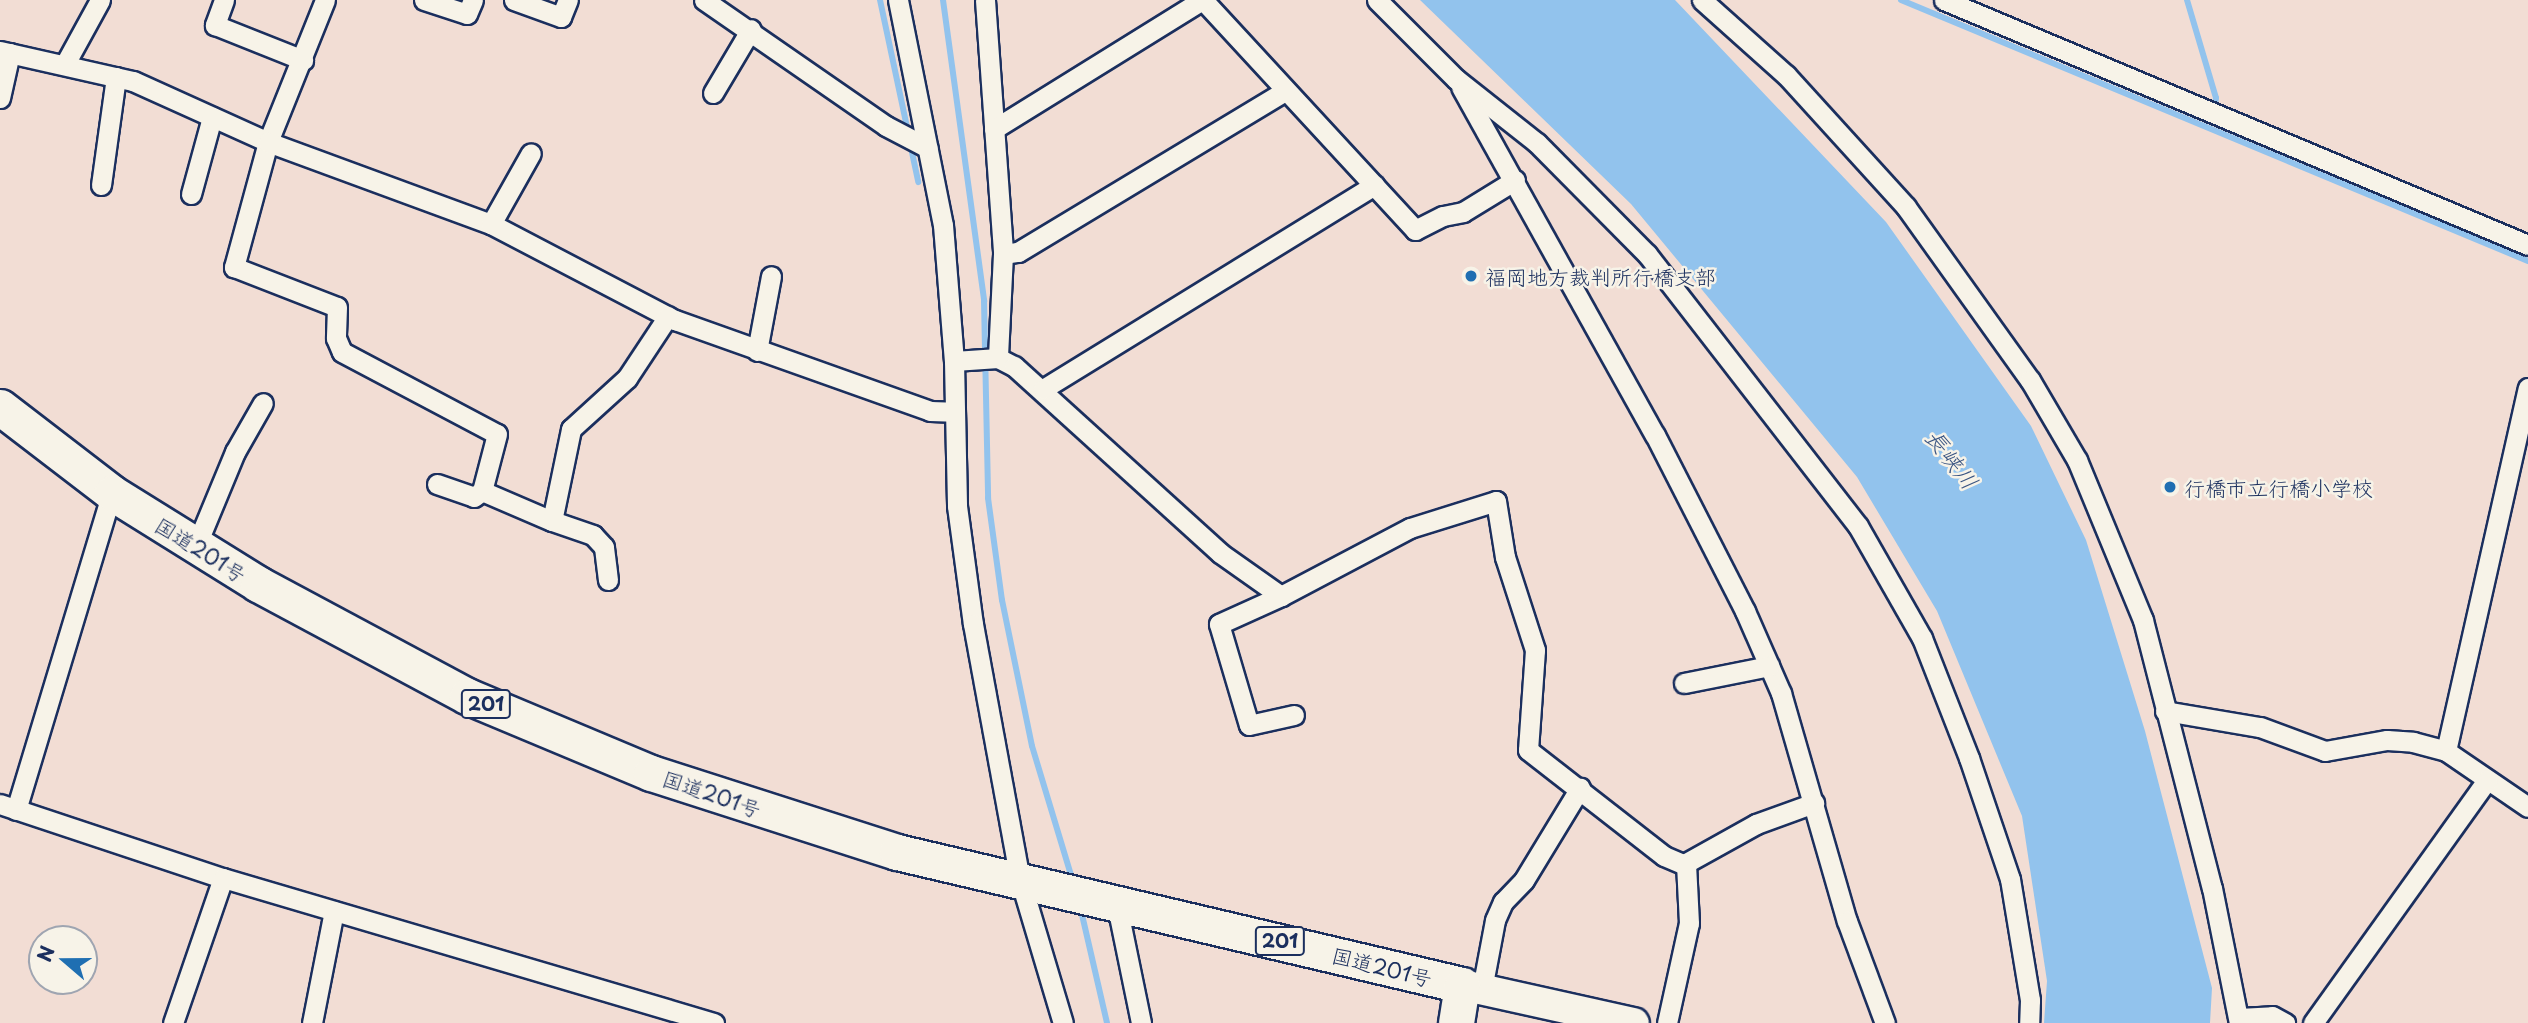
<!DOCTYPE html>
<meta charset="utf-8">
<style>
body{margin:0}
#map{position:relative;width:2528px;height:1023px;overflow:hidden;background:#f2ddd4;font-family:"Playpen Sans","Klee One",sans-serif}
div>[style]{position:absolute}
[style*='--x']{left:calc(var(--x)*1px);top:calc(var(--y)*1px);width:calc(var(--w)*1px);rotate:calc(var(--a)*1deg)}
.water>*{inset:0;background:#92c3ed}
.stream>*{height:6px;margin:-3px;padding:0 3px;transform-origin:3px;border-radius:3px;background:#92c3ed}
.roads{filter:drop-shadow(2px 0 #1b2f5e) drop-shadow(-2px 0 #1b2f5e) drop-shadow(0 2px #1b2f5e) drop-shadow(0 -2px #1b2f5e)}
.street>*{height:19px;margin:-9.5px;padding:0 9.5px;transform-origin:9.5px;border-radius:9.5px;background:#f7f3e8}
.primary>*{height:30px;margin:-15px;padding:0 15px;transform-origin:15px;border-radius:15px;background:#f7f3e8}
.highway>*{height:35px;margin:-17.5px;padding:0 17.5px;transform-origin:17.5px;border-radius:17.5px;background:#f7f3e8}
.dots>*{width:19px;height:19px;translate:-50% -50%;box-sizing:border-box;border:4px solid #f7f3e8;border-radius:50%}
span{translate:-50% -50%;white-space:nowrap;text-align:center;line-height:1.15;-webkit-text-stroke:5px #f7f3e8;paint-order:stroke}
.shield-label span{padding:2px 5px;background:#f7f3e8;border:2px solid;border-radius:5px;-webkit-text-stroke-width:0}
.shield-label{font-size:19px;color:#1b2f5e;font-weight:700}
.poi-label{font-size:21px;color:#1b2f5e}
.left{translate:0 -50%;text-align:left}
.street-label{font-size:21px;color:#1b2f5e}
.water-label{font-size:23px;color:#395482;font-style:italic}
.north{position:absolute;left:28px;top:925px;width:70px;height:70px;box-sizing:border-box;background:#f7f3e8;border:2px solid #9fa5b1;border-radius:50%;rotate:290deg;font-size:19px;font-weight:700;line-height:28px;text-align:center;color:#1b2f5e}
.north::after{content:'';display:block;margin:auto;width:24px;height:32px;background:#1f6fb2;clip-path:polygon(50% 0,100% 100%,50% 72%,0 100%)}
</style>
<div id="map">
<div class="water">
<div style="clip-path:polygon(1420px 0,1675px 0,1886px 222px,2031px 426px,2086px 540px,2145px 731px,2212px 988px,2210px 1023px,2044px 1023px,2047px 981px,2022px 816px,1937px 611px,1857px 477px,1631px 204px)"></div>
</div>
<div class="stream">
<div style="--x:880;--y:0;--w:135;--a:78"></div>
<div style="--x:943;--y:0;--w:304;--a:82.2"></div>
<div style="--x:984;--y:301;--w:197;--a:88.8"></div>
<div style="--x:988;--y:498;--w:103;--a:82.2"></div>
<div style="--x:1002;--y:600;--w:149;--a:78.4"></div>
<div style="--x:1032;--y:746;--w:142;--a:73.2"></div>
<div style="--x:1901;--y:0;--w:679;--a:22.6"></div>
<div style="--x:2187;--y:0;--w:102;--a:73.5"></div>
<div style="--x:2216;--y:98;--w:11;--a:100"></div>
<div style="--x:910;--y:143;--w:40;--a:78"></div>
<div style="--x:1080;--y:906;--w:120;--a:77"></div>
</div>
<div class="roads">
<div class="street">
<div style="--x:224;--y:0;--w:27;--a:110"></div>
<div style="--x:215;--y:25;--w:95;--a:21.7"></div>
<div style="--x:325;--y:0;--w:153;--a:111.9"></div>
<div style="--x:268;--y:142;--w:130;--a:105.2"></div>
<div style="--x:234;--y:267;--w:110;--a:21.2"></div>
<div style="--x:337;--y:307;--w:31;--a:92"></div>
<div style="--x:336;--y:338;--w:15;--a:67"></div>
<div style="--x:342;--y:352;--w:175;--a:27.9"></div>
<div style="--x:497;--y:434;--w:59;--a:104.7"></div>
<div style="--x:424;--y:0;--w:45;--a:18"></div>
<div style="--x:467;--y:14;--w:15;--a:-67"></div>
<div style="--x:514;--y:0;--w:50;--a:19.9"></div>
<div style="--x:561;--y:17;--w:18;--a:-68"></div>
<div style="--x:704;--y:0;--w:221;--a:34.7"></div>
<div style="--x:886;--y:126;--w:47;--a:27.6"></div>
<div style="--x:898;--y:0;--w:229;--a:78.7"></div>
<div style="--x:943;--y:225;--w:136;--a:85.4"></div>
<div style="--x:954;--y:361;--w:145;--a:88.8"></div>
<div style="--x:957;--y:506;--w:119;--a:82.3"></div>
<div style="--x:973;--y:624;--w:259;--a:79.6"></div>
<div style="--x:1020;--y:879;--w:150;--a:73.4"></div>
<div style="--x:985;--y:0;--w:255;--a:85.9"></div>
<div style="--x:1003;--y:254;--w:104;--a:92.8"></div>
<div style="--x:1203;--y:0;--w:313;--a:47.3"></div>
<div style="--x:1415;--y:230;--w:31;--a:-27"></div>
<div style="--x:1443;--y:216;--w:20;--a:-11"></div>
<div style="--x:1463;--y:212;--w:61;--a:-31.6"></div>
<div style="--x:1377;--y:0;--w:112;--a:45"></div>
<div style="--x:1456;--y:79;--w:103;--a:38.3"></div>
<div style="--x:1537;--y:143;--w:156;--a:45.3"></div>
<div style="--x:1647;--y:254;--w:344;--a:52.2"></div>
<div style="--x:1858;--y:526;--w:129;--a:60.3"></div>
<div style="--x:1922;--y:638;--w:129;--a:68.6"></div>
<div style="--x:1969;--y:758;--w:128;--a:71.3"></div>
<div style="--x:2010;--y:879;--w:123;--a:80.6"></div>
<div style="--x:2030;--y:1000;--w:23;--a:92"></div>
<div style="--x:1702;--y:0;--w:113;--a:41.8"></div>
<div style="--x:1786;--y:75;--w:178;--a:47.7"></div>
<div style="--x:1906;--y:207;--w:213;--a:54.4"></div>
<div style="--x:2030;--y:380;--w:93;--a:59.6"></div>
<div style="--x:2077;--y:460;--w:173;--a:67.6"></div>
<div style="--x:2143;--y:620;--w:277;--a:75.6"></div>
<div style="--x:2212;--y:888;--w:138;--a:78.7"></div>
<div style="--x:1944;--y:0;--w:633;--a:22.76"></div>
<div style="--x:0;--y:51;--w:136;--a:12.7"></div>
<div style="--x:133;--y:81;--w:148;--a:24.3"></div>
<div style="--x:268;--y:142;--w:238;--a:20.2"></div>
<div style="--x:491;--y:224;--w:208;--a:27.6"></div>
<div style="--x:675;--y:320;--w:271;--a:19.6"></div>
<div style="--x:930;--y:411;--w:23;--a:2"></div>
<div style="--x:65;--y:64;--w:73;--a:-61.3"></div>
<div style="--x:1461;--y:87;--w:398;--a:60.9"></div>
<div style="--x:1655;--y:435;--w:198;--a:62.9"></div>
<div style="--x:1745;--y:611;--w:90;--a:66.3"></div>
<div style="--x:1781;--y:693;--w:237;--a:73.9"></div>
<div style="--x:1847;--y:921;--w:109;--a:69.6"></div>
<div style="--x:713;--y:93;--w:74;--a:-59.3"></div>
<div style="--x:0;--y:98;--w:46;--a:-77.5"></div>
<div style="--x:994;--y:129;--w:245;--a:-31.8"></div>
<div style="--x:101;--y:185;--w:109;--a:-82.1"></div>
<div style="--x:191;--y:194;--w:80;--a:-74.7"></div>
<div style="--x:491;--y:224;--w:81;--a:-60.6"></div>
<div style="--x:1003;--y:254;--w:15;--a:-8"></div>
<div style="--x:1018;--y:252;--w:312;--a:-31.1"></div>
<div style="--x:757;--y:351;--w:76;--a:-79.4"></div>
<div style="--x:954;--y:361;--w:44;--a:-3.9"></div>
<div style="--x:998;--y:358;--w:18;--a:27"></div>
<div style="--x:1014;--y:366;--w:278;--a:42.2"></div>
<div style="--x:1220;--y:553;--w:75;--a:35.2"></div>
<div style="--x:1281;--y:596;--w:146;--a:-27.8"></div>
<div style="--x:1410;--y:528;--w:90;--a:-17.4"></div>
<div style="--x:1496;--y:501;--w:57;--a:80.9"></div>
<div style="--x:1505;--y:557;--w:98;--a:72.1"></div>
<div style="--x:1535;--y:650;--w:100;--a:94"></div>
<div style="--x:1528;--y:750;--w:172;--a:37.9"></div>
<div style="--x:1664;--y:856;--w:23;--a:23"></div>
<div style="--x:1043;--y:389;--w:389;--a:-31.6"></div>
<div style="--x:437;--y:484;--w:39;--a:19"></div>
<div style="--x:474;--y:497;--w:10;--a:-37"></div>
<div style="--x:482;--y:491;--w:76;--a:23.2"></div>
<div style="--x:196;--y:546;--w:102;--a:-67.5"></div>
<div style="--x:235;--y:452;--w:56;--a:-60.3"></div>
<div style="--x:608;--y:580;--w:33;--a:-97"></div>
<div style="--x:604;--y:547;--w:16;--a:-133"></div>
<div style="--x:593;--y:535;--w:43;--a:-161.1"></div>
<div style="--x:552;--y:521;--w:94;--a:-78.3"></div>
<div style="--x:571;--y:429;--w:76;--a:-42.3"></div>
<div style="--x:627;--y:378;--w:74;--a:-56.5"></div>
<div style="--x:1281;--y:596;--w:68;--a:155.7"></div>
<div style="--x:1219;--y:624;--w:105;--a:73.5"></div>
<div style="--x:1249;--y:725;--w:46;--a:-12.5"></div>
<div style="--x:1684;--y:683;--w:87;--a:-11.3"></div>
<div style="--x:2165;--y:711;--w:96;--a:9.6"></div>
<div style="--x:2260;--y:727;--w:69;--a:20.3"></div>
<div style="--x:2325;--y:751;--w:63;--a:-10.1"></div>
<div style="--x:2387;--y:740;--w:26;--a:4"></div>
<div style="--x:2413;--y:742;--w:34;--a:15"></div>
<div style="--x:2446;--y:751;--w:99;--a:34.3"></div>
<div style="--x:2446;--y:751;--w:372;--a:-77.3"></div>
<div style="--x:0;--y:804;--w:235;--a:18.4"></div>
<div style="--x:223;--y:878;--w:512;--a:16.45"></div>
<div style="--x:16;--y:810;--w:331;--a:-73.2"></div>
<div style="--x:1116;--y:901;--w:125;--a:78.4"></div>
<div style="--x:1482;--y:989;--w:70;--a:-79.3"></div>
<div style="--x:1495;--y:920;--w:20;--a:-66"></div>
<div style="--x:1503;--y:902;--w:30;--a:-46"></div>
<div style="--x:1524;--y:880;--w:108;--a:-58.7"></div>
<div style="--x:2239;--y:1018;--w:33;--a:-3"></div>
<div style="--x:2272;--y:1016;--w:15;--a:28"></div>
<div style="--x:173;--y:1023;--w:153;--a:-71"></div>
<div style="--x:312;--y:1023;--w:114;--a:-78.9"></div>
<div style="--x:1667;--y:1023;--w:102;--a:-77.6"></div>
<div style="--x:1689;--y:923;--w:60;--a:-92.9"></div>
<div style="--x:1686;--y:863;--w:80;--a:-29.1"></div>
<div style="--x:1756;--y:824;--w:62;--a:-19.9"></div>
<div style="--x:2313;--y:1023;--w:299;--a:-54.4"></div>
</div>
<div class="primary">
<div style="--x:1462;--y:985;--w:176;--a:12.5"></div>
</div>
<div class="highway">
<div style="--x:0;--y:407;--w:141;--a:37.5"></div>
<div style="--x:112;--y:493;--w:172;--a:31.9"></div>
<div style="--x:258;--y:584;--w:237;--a:28.2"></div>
<div style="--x:467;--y:696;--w:199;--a:22.7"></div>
<div style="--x:651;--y:773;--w:258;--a:17.8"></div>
<div style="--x:897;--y:852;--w:580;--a:13.25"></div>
<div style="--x:1462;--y:985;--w:38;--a:99"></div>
</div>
</div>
<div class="dots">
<div style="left:1471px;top:276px;background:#1f6fb2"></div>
<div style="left:2170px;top:487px;background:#1f6fb2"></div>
</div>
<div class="shield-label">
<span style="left:486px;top:704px">201</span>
<span style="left:1280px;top:941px">201</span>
</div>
<div class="poi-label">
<span class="left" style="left:1485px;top:276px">福岡地方裁判所行橋支部</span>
<span class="left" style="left:2184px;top:487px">行橋市立行橋小学校</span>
</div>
<div class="street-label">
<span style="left:201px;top:549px;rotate:32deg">国道201号</span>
<span style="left:712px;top:793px;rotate:19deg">国道201号</span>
<span style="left:1382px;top:966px;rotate:14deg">国道201号</span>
</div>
<div class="water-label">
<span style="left:1952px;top:459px;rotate:52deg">長峡川</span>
</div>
<div class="north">N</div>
</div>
